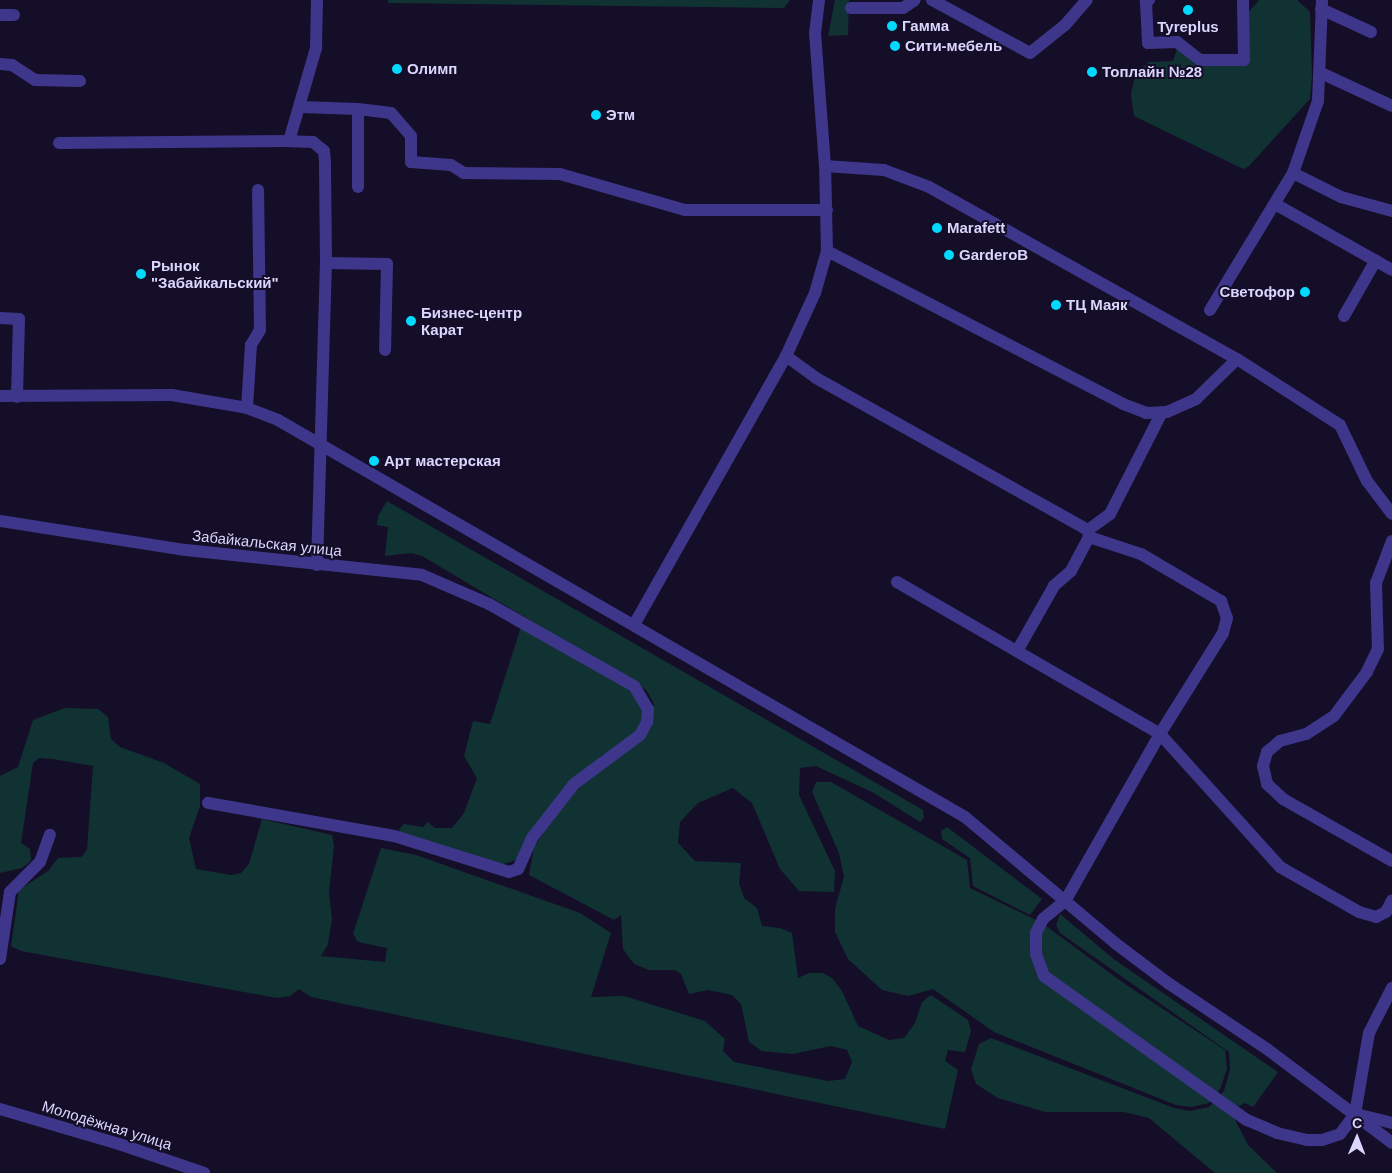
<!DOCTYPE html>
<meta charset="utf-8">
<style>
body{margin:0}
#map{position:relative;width:1392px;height:1173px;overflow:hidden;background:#140e28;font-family:Arial,sans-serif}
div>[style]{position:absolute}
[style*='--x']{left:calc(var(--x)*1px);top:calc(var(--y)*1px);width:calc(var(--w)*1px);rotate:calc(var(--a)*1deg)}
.green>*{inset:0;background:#113233}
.minor>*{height:12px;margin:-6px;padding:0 6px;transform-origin:6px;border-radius:6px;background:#3e368a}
.dots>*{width:14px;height:14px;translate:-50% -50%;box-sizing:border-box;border:2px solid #140e28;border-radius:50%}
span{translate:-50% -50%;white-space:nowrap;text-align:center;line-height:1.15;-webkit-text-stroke:4px #140e28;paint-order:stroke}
.poi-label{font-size:15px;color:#dcd6ff;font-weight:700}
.left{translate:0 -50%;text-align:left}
.right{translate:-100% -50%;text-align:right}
.street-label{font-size:15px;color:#dcd6ff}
.north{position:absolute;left:1332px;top:1113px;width:50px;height:50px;-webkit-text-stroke:4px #140e28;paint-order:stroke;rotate:1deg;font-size:14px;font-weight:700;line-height:20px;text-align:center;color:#dcd6ff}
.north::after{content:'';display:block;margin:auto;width:18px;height:22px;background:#dcd6ff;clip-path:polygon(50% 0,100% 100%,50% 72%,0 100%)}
</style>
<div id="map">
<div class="green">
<div style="clip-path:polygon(388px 0,790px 0,784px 8px,388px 3px)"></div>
<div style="clip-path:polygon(835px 0,849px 0,848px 35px,828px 36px)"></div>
<div style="clip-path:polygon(1259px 0,1297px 0,1310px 12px,1312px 75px,1310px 99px,1248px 167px,1243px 169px,1134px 116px,1131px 94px,1136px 73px,1149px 62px,1173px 61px,1177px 49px,1198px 66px,1248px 64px,1248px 13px)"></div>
<div style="clip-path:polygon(387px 501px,923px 810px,924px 818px,920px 822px,874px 793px,816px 766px,800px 768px,799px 795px,835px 871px,834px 892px,799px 891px,780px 869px,752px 803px,733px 788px,698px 803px,680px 822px,678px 843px,695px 861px,741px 863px,739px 883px,744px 898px,757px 908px,762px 926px,780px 928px,792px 933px,798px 978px,809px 973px,823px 973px,832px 978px,842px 991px,858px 1026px,889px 1040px,904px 1038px,915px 1023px,922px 1002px,931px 995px,968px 1020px,971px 1031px,965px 1052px,948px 1050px,945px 1061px,958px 1070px,945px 1129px,311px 997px,299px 989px,290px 996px,277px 998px,21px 951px,11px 946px,19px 890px,48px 871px,58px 858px,81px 857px,87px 850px,93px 766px,53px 759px,39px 758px,33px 763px,21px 843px,30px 849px,31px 861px,22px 868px,0 873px,0 776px,18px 767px,33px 720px,65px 708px,98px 709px,108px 717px,111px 739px,120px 747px,164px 763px,200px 784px,200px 806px,189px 838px,196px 869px,231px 875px,241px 873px,249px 864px,262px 819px,332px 835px,334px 845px,329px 893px,332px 919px,328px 944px,321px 956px,385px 962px,387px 948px,358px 942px,353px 934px,381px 848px,416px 855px,580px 913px,611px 933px,591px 997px,624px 996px,705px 1021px,725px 1039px,723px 1051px,734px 1062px,828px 1081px,845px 1079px,852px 1062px,847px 1050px,831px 1046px,792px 1054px,762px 1051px,749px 1042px,741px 1004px,732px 995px,708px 990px,689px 994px,681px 974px,675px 970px,649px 970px,634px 964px,623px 949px,621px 915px,614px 920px,529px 875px,534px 847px,561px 807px,580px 787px,643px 738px,651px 728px,654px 704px,647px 691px,636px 683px,422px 556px,411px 553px,385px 556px,388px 527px,377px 525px,378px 516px)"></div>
<div style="clip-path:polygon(521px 627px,628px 689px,642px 703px,643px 725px,611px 752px,602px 755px,516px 860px,501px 865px,401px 834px,399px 829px,404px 824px,423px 827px,428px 822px,435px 828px,452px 828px,464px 813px,477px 778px,464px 756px,473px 721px,490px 724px)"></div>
<div style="clip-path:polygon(816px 782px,831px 782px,967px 860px,970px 888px,1042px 923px,1122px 982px,1225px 1050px,1227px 1069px,1220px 1089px,1209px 1103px,1191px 1107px,1176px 1105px,994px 1032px,933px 989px,908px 996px,882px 990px,848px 959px,835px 932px,835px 909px,844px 876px,839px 853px,812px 792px)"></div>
<div style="clip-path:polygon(947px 827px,1042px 899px,1030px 915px,973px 886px,970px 858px,942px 839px,941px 831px)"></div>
<div style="clip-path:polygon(1060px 914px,1115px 960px,1278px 1072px,1253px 1107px,1245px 1103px,1237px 1107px,1234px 1118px,1248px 1145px,1277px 1173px,1215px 1173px,1149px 1118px,1124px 1112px,1045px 1112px,998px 1098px,976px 1084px,971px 1069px,979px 1044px,991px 1038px,1174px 1108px,1190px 1111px,1209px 1107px,1224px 1091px,1230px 1070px,1229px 1052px,1060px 933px,1056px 925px)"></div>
</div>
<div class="minor">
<div style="--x:932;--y:0;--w:111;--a:28.4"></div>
<div style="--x:1030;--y:53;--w:45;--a:-38.7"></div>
<div style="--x:1065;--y:25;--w:33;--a:-49"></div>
<div style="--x:1149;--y:0;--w:4;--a:146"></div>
<div style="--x:1146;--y:2;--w:41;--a:87.2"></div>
<div style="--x:1148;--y:43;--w:29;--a:-2"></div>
<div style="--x:1177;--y:42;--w:29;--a:38"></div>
<div style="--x:1200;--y:60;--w:44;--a:0"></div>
<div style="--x:1244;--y:60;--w:60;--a:-91"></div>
<div style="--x:851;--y:8;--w:52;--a:0"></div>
<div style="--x:903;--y:8;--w:14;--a:-34"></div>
<div style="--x:1321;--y:9;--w:55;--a:24.7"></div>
<div style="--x:0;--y:15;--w:14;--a:0"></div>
<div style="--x:0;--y:64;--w:12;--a:5"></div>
<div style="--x:12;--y:65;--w:27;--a:33"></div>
<div style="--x:35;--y:80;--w:45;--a:1.3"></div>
<div style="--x:1321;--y:73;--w:78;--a:24.9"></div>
<div style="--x:301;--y:107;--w:57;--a:2"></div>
<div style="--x:358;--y:109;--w:78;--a:90"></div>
<div style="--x:358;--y:109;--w:33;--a:7"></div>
<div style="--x:391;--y:113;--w:30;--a:49"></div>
<div style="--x:411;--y:136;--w:26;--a:90"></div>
<div style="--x:411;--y:162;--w:40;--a:4.3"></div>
<div style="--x:451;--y:165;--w:15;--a:32"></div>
<div style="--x:464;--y:173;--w:96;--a:0.6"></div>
<div style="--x:560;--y:174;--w:130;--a:16.1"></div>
<div style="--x:685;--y:210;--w:142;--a:0"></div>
<div style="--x:59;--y:143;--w:230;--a:-0.5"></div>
<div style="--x:825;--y:166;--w:59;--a:3.9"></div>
<div style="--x:884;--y:170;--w:48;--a:20.7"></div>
<div style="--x:929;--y:187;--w:353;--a:29.2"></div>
<div style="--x:1237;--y:359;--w:122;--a:32.7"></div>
<div style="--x:1340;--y:425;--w:62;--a:64.3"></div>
<div style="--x:1367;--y:481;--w:41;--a:52.9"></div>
<div style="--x:1293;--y:173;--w:54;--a:26.6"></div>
<div style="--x:1341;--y:197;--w:53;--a:15.4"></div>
<div style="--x:1275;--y:204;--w:134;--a:29.4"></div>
<div style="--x:827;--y:251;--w:333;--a:27.3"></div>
<div style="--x:1123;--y:404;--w:25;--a:21"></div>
<div style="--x:1146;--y:413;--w:21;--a:-3"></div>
<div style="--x:1167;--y:412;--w:32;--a:-24"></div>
<div style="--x:1196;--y:399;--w:57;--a:-44.3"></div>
<div style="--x:326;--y:263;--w:61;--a:0.9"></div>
<div style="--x:387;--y:264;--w:86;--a:91.3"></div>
<div style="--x:1210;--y:310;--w:160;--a:-58.8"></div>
<div style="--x:1293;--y:173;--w:76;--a:-70.9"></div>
<div style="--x:1318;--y:101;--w:101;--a:-87.7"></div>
<div style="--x:1344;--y:316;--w:64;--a:-60.3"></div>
<div style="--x:0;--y:318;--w:19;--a:3"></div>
<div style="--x:19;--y:319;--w:78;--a:91.5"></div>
<div style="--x:786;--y:356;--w:37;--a:36"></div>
<div style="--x:816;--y:378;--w:312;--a:29.2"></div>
<div style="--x:1088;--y:530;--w:7;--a:82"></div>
<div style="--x:1089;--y:537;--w:38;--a:118"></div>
<div style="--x:1071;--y:571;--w:23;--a:139"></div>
<div style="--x:1054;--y:586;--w:75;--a:119.6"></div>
<div style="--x:0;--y:396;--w:172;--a:-0.3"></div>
<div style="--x:172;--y:395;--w:76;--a:9.8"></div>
<div style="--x:247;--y:408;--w:33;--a:21"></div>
<div style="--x:278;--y:420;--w:793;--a:30.02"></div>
<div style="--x:965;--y:817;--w:196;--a:40"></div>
<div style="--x:1115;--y:943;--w:66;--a:37"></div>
<div style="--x:1168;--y:983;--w:119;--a:33.7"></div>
<div style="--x:1267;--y:1049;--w:156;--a:36.9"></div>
<div style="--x:247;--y:408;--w:63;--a:-86.4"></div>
<div style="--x:251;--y:345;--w:17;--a:-59"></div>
<div style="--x:260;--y:330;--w:140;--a:-90.8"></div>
<div style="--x:0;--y:521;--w:188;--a:8.9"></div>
<div style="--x:186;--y:550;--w:237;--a:6"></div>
<div style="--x:422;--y:575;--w:73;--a:23.4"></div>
<div style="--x:489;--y:604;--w:167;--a:29.5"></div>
<div style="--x:634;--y:686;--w:27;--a:59"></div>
<div style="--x:648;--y:709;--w:13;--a:94"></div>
<div style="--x:647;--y:722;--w:15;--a:118"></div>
<div style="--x:640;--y:735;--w:82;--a:143.4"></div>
<div style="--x:574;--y:784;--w:68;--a:127.9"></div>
<div style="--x:532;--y:838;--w:34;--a:114"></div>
<div style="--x:518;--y:869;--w:9;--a:162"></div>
<div style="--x:509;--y:872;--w:121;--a:-162.6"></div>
<div style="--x:394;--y:836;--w:189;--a:-169.9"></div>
<div style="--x:1088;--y:530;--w:27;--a:-36"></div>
<div style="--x:1110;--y:514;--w:114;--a:-63"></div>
<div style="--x:1089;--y:537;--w:55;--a:18.1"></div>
<div style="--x:1141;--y:554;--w:93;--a:30.4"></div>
<div style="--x:1221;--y:601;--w:18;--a:71"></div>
<div style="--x:1227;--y:618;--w:16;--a:105"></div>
<div style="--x:1223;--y:633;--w:119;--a:122"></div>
<div style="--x:1160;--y:734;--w:192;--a:119.6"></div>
<div style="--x:1065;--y:901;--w:28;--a:141"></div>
<div style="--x:1043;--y:919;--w:16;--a:117"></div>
<div style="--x:1036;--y:933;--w:21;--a:90"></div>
<div style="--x:1036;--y:954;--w:23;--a:70"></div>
<div style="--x:1044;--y:976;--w:249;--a:35.4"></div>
<div style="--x:1247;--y:1120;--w:33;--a:23"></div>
<div style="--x:1277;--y:1133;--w:31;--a:13"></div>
<div style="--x:1307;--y:1140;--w:15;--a:0"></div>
<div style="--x:1322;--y:1140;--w:19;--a:-18"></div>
<div style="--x:1340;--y:1134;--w:25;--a:-53"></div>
<div style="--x:1355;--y:1114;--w:82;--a:-80.2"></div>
<div style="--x:1369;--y:1033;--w:51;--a:-62.9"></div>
<div style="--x:1392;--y:541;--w:45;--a:110.9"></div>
<div style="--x:1376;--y:583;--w:66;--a:88.3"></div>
<div style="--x:1378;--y:649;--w:25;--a:116"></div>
<div style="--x:1367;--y:672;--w:55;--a:126.9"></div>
<div style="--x:1334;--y:716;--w:33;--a:147"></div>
<div style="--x:1306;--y:734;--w:27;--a:165"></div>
<div style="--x:1280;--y:741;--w:17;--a:140"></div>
<div style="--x:1267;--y:752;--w:15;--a:106"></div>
<div style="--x:1263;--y:766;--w:18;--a:77"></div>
<div style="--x:1267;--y:784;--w:22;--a:43"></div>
<div style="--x:1283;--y:799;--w:125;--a:29.6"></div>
<div style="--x:317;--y:565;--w:302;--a:-88.3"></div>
<div style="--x:326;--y:263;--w:101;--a:-90.6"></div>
<div style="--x:325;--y:162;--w:11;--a:-95"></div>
<div style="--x:324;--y:151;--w:14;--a:-141"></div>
<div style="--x:313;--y:142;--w:24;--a:-178"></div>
<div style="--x:289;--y:141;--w:97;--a:-73.8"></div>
<div style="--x:316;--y:48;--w:48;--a:-88.8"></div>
<div style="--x:897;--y:582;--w:304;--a:30"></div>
<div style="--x:1160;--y:734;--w:179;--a:47.9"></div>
<div style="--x:1280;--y:867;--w:91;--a:29.7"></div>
<div style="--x:1359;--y:912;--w:18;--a:16"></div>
<div style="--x:1376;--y:917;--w:11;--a:-27"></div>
<div style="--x:1386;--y:912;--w:13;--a:-63"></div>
<div style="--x:635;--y:623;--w:307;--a:-60.5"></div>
<div style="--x:786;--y:356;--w:69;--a:-65.3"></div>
<div style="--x:815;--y:293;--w:44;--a:-74.1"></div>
<div style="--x:827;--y:251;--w:85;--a:-91.3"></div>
<div style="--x:825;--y:166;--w:133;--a:-94.3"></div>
<div style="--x:815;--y:33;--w:33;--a:-83"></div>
<div style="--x:0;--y:959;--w:68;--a:-81.5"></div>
<div style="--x:10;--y:892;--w:42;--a:-45"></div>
<div style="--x:40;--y:862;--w:29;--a:-70"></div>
<div style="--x:0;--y:1109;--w:124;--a:16.4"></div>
<div style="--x:119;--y:1144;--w:90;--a:18.8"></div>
<div style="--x:1360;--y:1115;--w:33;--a:14"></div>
</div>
<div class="dots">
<div style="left:1188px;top:10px;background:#02d9ff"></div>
<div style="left:892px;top:26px;background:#02d9ff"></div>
<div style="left:895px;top:46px;background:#02d9ff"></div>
<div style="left:397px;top:69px;background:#02d9ff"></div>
<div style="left:1092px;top:72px;background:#02d9ff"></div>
<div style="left:596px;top:115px;background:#02d9ff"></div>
<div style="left:937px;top:228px;background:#02d9ff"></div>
<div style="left:949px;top:255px;background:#02d9ff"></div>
<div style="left:141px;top:274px;background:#02d9ff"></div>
<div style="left:1305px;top:292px;background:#02d9ff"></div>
<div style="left:1056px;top:305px;background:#02d9ff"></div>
<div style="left:411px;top:321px;background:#02d9ff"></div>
<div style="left:374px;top:461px;background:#02d9ff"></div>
</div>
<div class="poi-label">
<span class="left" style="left:902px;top:26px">Гамма</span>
<span style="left:1188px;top:27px">Tyreplus</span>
<span class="left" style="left:905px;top:46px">Сити-мебель</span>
<span class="left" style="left:407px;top:69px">Олимп</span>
<span class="left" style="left:1102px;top:72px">Топлайн №28</span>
<span class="left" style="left:606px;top:115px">Этм</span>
<span class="left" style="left:947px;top:228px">Marafett</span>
<span class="left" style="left:959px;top:255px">GarderoB</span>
<span class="left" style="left:151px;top:274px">Рынок<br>"Забайкальский"</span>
<span class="right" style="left:1295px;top:292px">Светофор</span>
<span class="left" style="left:1066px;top:305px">ТЦ Маяк</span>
<span class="left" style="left:421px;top:321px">Бизнес-центр<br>Карат</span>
<span class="left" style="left:384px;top:461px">Арт мастерская</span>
</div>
<div class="street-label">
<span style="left:267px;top:543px;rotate:6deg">Забайкальская улица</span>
<span style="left:107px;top:1125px;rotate:17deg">Молодёжная улица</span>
</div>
<div class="north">С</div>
</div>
